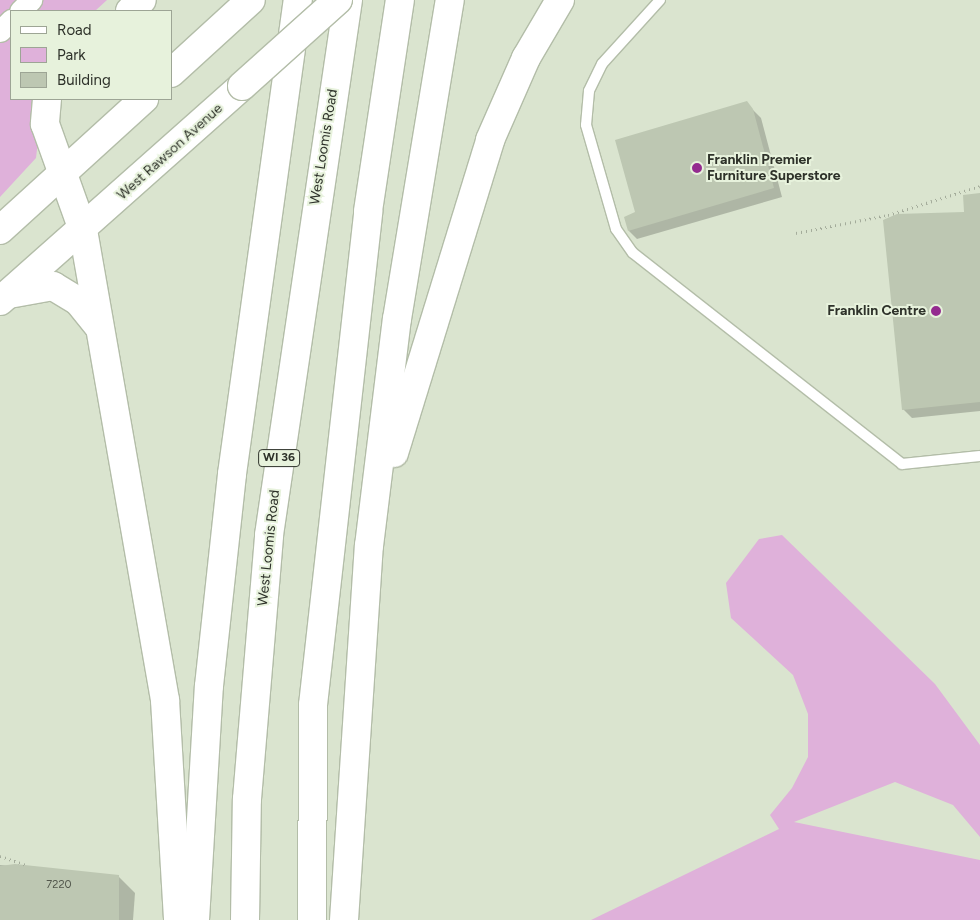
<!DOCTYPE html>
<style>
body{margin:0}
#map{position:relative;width:980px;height:920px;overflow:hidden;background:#dae4cf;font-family:Figtree,sans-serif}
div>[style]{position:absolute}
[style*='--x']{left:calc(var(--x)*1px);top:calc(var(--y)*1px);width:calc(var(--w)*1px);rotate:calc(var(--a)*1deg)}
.green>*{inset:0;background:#dfb1da}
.shadow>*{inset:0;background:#0003}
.building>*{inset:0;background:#bdc7b2}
.path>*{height:3px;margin-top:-1.5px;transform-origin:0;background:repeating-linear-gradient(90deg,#a4ac9b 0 1px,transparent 0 5px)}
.roads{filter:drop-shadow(1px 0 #b3bda8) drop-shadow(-1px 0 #b3bda8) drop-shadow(0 1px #b3bda8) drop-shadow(0 -1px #b3bda8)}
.service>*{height:10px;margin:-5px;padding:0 5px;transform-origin:5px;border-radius:5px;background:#fff}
.minor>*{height:21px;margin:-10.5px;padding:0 10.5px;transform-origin:10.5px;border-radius:10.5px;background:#fff}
.secondary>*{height:28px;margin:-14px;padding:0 14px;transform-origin:14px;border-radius:14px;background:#fff}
.primary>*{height:28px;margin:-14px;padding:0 14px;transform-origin:14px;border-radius:14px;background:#fff}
.bridges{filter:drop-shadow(1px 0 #b3bda8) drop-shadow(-1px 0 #b3bda8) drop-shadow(0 1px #b3bda8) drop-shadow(0 -1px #b3bda8)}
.secondary-bridge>*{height:28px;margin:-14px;padding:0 14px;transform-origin:14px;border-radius:14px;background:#fff}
.dots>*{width:14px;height:14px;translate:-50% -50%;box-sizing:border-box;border:2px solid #e7f2dc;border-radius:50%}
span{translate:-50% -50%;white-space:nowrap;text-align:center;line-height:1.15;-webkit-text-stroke:4px #e7f2dc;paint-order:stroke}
.number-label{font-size:11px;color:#52574c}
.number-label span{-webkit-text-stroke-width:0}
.shield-label span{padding:1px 4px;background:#e7f2dc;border:1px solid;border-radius:4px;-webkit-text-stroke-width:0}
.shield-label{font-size:12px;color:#2e322a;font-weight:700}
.street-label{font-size:14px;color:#2e322a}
.poi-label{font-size:14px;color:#2e322a;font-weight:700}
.left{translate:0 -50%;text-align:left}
.right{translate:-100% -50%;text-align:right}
.legend{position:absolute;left:10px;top:10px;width:162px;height:90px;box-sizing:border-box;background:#e7f2dc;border:1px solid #9da595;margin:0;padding:6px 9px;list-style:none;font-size:15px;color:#2e322a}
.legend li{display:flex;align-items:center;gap:10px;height:25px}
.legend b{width:25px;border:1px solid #9da595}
</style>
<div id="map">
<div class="green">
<div style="clip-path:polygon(0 0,107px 0,95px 11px,11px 11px,11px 99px,32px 99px,38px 141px,36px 158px,0 197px)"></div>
<div style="clip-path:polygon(782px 535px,935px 684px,980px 745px,980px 837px,953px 805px,895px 782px,794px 822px,980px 860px,980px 920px,591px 920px,779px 829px,770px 815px,792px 788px,808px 757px,808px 714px,793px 675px,731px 618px,726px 583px,759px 539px)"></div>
</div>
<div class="shadow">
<div style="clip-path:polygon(746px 103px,761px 118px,782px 197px,637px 239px,629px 231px,637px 212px)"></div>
<div style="clip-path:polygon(980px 195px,980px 411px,912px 418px,903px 409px,966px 213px)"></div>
<div style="clip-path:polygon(0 865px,119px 877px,135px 893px,133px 920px,0 920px)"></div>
</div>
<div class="building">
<div style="clip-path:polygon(747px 101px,753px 109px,774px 188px,628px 231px,624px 217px,635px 212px,615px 140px)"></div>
<div style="clip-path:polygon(980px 193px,980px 402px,902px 410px,883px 220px,897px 214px,964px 212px,963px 195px)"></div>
<div style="clip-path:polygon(15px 864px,119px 875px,119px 920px,0 920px,0 866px)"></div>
</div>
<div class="path">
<div style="--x:796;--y:233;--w:94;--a:-11.1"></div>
<div style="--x:888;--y:215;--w:96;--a:-17.5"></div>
<div style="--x:0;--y:856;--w:28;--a:19"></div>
</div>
<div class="roads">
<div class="service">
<div style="--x:660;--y:0;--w:86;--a:132.2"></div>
<div style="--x:602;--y:64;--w:30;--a:116"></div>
<div style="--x:589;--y:91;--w:34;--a:95"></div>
<div style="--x:586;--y:125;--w:108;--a:73.9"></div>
<div style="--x:616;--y:229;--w:29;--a:55"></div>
<div style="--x:633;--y:253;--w:342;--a:38.1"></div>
<div style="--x:902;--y:464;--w:78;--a:-5.9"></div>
</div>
<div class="minor">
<div style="--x:20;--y:11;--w:16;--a:-45"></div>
<div style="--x:0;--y:31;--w:16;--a:-45"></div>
</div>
<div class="secondary">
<div style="--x:171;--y:73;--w:108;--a:-42.4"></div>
<div style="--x:0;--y:230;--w:195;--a:-42.3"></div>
<div style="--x:0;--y:301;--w:324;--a:-41.6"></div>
</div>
<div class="primary">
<div style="--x:130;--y:11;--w:16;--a:-43"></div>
<div style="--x:47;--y:99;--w:25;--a:95"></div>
<div style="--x:45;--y:124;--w:113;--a:70.3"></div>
<div style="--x:83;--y:230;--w:477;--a:80.1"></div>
<div style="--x:165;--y:700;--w:220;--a:86.6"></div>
<div style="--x:9;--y:294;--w:45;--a:-10.3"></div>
<div style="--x:53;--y:286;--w:29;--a:31"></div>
<div style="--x:78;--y:301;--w:33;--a:51"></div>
<div style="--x:394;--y:453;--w:327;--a:-72.9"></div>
<div style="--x:490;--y:140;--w:90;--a:-66.3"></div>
<div style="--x:526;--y:58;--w:67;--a:-59.6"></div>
<div style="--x:195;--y:920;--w:234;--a:-86.6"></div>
<div style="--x:209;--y:686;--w:213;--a:-83.8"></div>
<div style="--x:232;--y:474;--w:479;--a:-82.1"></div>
<div style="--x:245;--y:920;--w:121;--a:-89.1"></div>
<div style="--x:247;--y:799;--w:265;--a:-85.2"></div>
<div style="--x:269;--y:535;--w:541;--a:-81.6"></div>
<div style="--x:312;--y:920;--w:215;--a:-89.7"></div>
<div style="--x:313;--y:705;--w:497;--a:-83.6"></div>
<div style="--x:368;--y:211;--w:213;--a:-81.4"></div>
<div style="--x:344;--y:920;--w:375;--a:-86.2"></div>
<div style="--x:369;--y:546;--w:229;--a:-83"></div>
<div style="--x:397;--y:319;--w:323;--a:-80.6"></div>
</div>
</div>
<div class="bridges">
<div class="secondary-bridge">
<div style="--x:242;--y:86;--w:129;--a:-41.9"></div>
</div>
</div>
<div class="dots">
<div style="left:697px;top:168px;background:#942b8f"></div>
<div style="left:936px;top:311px;background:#942b8f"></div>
</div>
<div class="number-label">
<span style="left:59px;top:885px">7220</span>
</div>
<div class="shield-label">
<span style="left:279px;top:458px">WI 36</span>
</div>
<div class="street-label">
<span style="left:324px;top:147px;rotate:-81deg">West Loomis Road</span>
<span style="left:170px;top:152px;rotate:-42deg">West Rawson Avenue</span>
<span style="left:269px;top:548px;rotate:-84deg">West Loomis Road</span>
</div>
<div class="poi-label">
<span class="left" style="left:707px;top:168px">Franklin Premier<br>Furniture Superstore</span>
<span class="right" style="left:926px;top:311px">Franklin Centre</span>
</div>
<ul class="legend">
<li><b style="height:6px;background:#fff"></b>Road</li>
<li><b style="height:14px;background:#dfb1da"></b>Park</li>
<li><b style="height:14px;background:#bdc7b2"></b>Building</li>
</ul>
</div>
